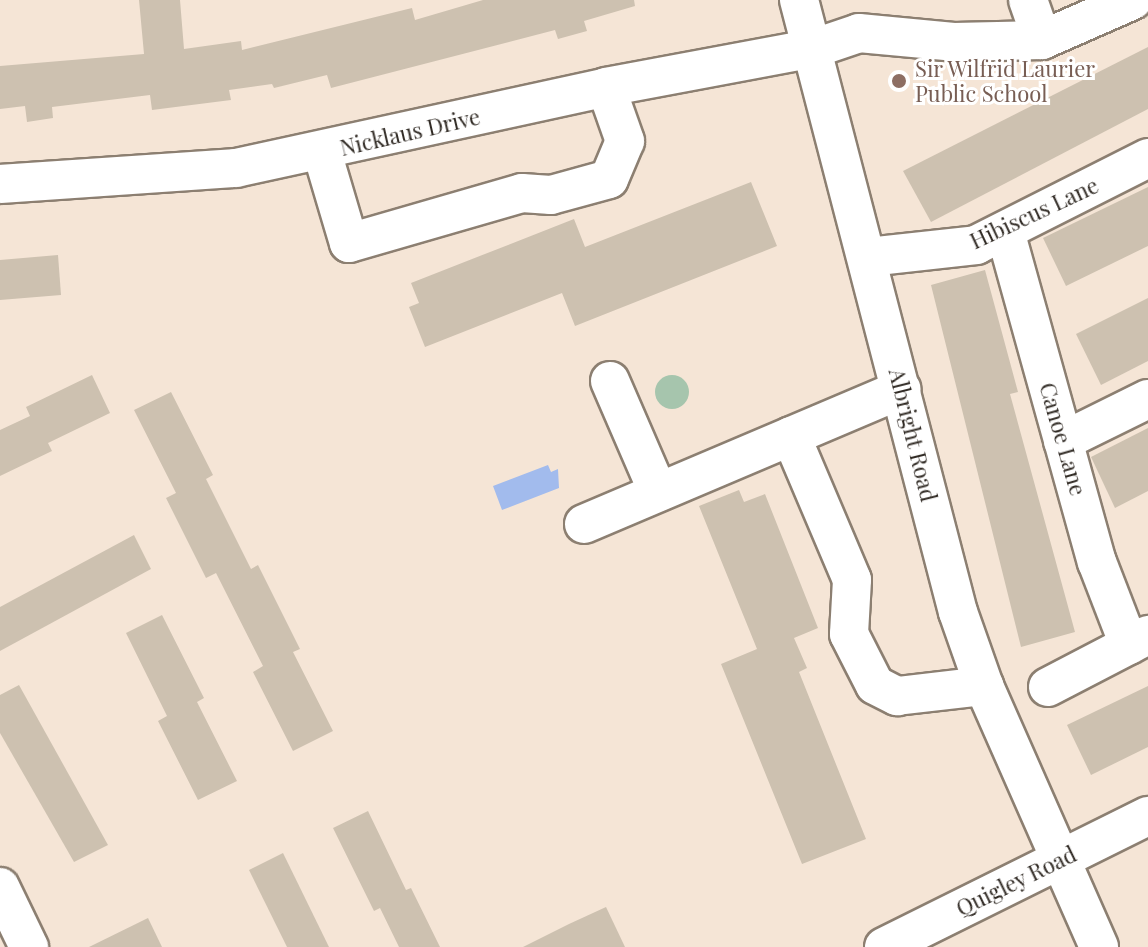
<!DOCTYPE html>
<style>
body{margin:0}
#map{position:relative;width:1148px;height:947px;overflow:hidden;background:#f5e5d6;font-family:"Playfair Display",serif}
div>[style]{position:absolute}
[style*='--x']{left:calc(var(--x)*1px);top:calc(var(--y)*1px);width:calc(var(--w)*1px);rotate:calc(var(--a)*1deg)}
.green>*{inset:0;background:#a6c5ad}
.round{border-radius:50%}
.water>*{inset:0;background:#a2bbed}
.building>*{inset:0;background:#cdc1b0}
.roads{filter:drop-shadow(2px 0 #8c7f71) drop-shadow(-2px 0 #8c7f71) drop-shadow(0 2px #8c7f71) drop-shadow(0 -2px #8c7f71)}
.minor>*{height:38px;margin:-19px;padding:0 19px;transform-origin:19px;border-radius:19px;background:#fff}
.dots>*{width:22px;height:22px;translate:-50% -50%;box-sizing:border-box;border:4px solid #fff;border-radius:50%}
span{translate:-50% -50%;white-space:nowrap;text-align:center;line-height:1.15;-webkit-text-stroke:6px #fff;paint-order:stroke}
.education-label{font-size:22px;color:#785e54}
.left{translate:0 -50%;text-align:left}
.street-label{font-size:22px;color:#302a24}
</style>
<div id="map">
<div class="green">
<div class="round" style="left:655px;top:375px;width:34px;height:34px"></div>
</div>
<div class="water">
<div style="clip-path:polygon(548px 465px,551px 472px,558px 469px,559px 488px,502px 510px,493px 486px)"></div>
</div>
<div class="building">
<div style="clip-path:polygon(139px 0,180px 0,184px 49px,241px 41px,242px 50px,412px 8px,415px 20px,483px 0,634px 0,635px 6px,584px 21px,587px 31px,558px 39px,555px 30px,331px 88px,327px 75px,274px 88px,272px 84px,229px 90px,231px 100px,152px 110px,150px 95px,52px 107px,53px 118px,27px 122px,25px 106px,0 109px,0 66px,144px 54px)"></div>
<div style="clip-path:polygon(1148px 47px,1148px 109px,931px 222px,903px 171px)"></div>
<div style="clip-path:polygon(751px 182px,777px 246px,575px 326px,562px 293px,425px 347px,409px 307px,419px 303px,411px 283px,574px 219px,585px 247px)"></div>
<div style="clip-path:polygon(1148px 187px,1148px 246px,1066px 286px,1043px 238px)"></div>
<div style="clip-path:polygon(58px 255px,61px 295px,0 300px,0 260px)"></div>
<div style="clip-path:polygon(985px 270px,1018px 392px,1010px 394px,1075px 632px,1021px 647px,931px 285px)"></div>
<div style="clip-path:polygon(1148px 298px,1148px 361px,1101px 385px,1076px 334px)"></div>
<div style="clip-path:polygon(92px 375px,110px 413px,48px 443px,52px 451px,0 476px,0 430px,30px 416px,26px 407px)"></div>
<div style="clip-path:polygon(171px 392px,213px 475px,206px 479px,251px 569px,258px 565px,300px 649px,293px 652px,333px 731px,293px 751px,253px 672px,263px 666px,216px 573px,206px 578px,166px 498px,176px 493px,134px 410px)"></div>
<div style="clip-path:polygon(1148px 428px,1148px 491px,1115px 508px,1091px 457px)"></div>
<div style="clip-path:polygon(739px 490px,744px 502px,765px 494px,818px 628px,794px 638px,807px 668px,799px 672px,866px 839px,802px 864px,721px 664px,757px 649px,699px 506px)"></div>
<div style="clip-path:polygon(134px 535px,151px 569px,0 651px,0 607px)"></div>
<div style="clip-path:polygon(162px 615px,204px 698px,197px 702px,237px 781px,198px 800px,158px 721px,167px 716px,126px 633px)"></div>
<div style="clip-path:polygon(19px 685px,108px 845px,74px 862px,0 733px,0 695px)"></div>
<div style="clip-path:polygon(1148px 686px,1148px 747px,1091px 775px,1067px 725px)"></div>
<div style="clip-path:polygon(368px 811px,406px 890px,411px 888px,440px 947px,399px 947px,380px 908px,374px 911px,333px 828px)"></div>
<div style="clip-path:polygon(283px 853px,329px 947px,287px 947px,249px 870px)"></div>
<div style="clip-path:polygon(606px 907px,625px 947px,523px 947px,569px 924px)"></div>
<div style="clip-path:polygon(148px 918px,162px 947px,89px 947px)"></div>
</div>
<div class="roads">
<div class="minor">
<div style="--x:799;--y:0;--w:632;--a:75.44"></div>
<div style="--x:958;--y:612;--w:78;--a:70.6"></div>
<div style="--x:984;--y:686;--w:285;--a:66.2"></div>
<div style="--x:1028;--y:0;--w:42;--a:70.7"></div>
<div style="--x:322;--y:152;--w:95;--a:73.5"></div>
<div style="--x:349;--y:243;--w:180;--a:-16.1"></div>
<div style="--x:522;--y:193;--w:29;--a:4"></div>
<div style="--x:551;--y:195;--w:60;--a:-15.4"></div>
<div style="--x:609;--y:179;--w:41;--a:-67.2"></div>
<div style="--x:625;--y:141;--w:57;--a:-109.4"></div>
<div style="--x:0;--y:184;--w:237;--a:-3.9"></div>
<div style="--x:236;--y:168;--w:379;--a:-12.3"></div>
<div style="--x:606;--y:87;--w:213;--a:-10.6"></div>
<div style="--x:815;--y:48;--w:46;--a:-18.8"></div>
<div style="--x:859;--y:33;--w:95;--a:5.4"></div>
<div style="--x:954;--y:42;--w:88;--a:-1.3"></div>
<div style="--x:1042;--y:40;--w:99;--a:-23.7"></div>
<div style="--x:1005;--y:231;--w:344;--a:74.5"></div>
<div style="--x:1097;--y:562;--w:89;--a:68.9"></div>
<div style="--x:868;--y:257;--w:109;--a:-6.3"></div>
<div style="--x:976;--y:245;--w:193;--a:-26.8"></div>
<div style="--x:610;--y:381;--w:121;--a:66.6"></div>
<div style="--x:791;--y:436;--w:156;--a:67"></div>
<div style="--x:852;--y:580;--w:54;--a:93.2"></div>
<div style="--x:849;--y:634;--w:57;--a:63"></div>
<div style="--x:875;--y:685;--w:25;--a:27"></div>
<div style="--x:897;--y:696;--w:88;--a:-6.6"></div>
<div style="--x:1063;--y:441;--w:95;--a:-26.3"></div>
<div style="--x:584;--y:524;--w:345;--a:-23"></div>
<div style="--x:1048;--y:687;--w:113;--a:-27.5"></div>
<div style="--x:0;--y:887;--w:67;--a:64.2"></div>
<div style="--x:884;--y:947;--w:295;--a:-26.4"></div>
</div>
</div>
<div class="dots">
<div style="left:899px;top:81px;background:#8d6e63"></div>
</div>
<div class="education-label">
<span class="left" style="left:915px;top:81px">Sir Wilfrid Laurier<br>Public School</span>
</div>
<div class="street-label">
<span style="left:410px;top:132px;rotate:-13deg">Nicklaus Drive</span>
<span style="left:1034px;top:213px;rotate:-25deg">Hibiscus Lane</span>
<span style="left:913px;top:435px;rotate:76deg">Albright Road</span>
<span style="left:1063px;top:439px;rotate:74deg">Canoe Lane</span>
<span style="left:1016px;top:881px;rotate:-26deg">Quigley Road</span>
</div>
</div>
